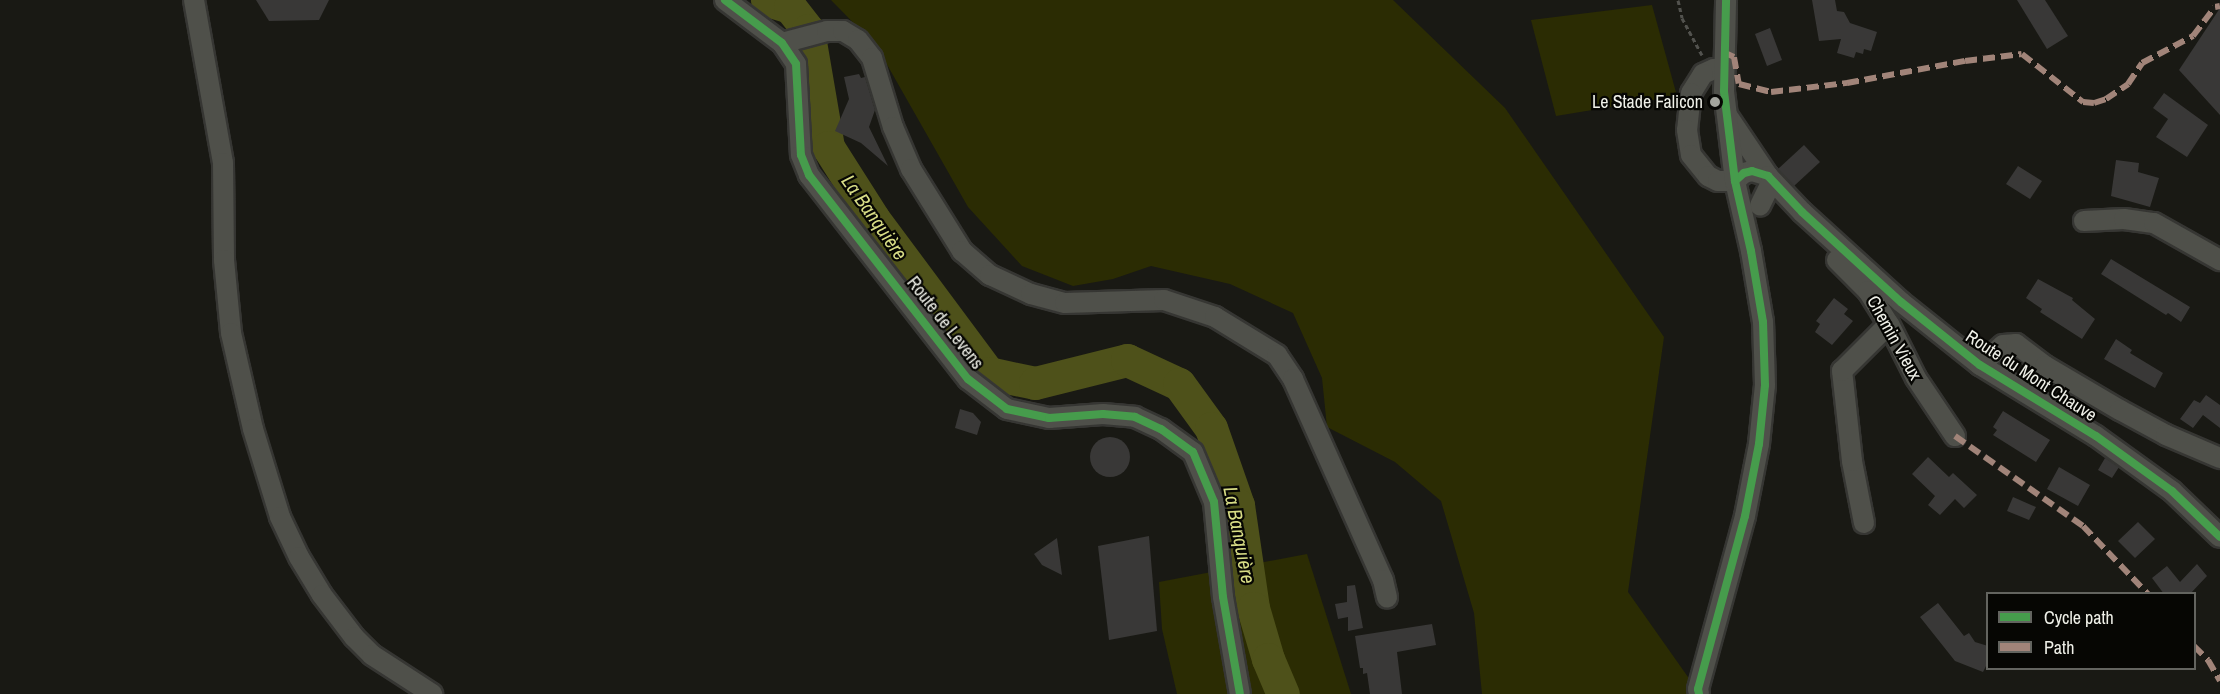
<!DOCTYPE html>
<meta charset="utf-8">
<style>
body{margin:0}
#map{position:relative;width:2220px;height:694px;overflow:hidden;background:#191914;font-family:"Archivo Narrow",sans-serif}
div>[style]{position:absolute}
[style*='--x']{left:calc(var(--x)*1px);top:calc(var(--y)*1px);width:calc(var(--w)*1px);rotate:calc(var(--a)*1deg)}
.green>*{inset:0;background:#2b2c03}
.river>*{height:33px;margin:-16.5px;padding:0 16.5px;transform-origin:16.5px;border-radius:16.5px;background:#4e511a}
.building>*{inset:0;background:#393837}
.round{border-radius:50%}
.path>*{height:3px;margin-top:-1.5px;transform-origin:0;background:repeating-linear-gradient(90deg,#52524e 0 4.5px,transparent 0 7.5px)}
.roads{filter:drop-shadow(2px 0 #363633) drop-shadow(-2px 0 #363633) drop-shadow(0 2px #363633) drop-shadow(0 -2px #363633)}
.minor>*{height:20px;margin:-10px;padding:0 10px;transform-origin:10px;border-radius:10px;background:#4f504a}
.quiet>*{height:6px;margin-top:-3px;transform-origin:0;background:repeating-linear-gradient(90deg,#a18479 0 12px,transparent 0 18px)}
.cycleway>*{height:8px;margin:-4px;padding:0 4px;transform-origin:4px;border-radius:4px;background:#469c4c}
.dots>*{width:16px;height:16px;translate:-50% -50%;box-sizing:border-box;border:3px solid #060603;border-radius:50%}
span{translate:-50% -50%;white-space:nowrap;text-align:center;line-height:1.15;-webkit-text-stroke:4.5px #060603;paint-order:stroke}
.poi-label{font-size:18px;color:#eff0e8}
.right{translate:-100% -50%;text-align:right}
.street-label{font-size:18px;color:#eff0e8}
.water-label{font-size:20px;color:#d8dd86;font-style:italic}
.legend{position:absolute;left:1986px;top:592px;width:210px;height:78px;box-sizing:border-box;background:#060603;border:2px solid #63645f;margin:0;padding:8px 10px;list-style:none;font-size:18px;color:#eff0e8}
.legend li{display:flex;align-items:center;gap:12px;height:30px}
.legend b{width:30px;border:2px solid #63645f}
</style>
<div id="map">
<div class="green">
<div style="clip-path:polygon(831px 0,1393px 0,1505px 108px,1664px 337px,1628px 592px,1700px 694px,1482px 694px,1474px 613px,1441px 501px,1395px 462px,1327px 427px,1322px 378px,1293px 313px,1230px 284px,1151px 266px,1113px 279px,1073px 286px,1022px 266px,968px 207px,877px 47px)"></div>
<div style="clip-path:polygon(1652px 5px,1677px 96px,1556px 116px,1531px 20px)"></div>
<div style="clip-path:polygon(1307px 554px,1351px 694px,1177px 694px,1162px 629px,1159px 582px)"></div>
</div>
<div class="river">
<div style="--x:767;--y:0;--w:24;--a:17"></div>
<div style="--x:790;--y:7;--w:29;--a:52"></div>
<div style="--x:808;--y:30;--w:119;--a:80.3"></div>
<div style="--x:828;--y:147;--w:84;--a:57.6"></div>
<div style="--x:873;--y:218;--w:193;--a:53.4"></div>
<div style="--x:988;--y:373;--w:48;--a:12"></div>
<div style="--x:1035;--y:383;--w:95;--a:-14"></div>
<div style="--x:1127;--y:360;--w:57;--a:24.8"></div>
<div style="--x:1179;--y:384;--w:54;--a:54"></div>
<div style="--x:1211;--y:428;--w:82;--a:70.7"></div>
<div style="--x:1238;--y:505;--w:104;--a:81.7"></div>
<div style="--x:1253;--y:608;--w:53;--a:73.6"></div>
<div style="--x:1268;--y:659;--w:38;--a:67"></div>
</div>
<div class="building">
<div style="clip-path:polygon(256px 0,329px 0,319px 20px,269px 21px)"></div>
<div style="clip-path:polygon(1812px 0,1835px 0,1837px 11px,1844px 12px,1850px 23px,1877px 32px,1871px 51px,1864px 49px,1863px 54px,1856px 52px,1854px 58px,1837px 53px,1841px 39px,1819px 41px)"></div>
<div style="clip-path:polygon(2017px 0,2045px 0,2068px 36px,2047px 49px)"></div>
<div style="clip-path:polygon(2220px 8px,2220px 115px,2179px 70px)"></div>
<div style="clip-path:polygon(1770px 28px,1782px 60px,1767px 66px,1755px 34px)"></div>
<div style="clip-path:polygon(859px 74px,861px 78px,865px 77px,875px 110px,869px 127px,888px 166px,861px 143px,835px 131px,849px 99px,844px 77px)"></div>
<div style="clip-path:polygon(2164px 93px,2208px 125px,2187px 157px,2156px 137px,2168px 119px,2153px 108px)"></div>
<div style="clip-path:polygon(1804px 145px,1820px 162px,1794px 186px,1778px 169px)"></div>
<div style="clip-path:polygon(2116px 160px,2139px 163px,2138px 172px,2159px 178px,2150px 207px,2111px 196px)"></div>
<div style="clip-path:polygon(2018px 166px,2042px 181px,2030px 199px,2006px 184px)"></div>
<div style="clip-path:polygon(2111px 259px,2190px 307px,2181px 322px,2168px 313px,2166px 315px,2101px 274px)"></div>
<div style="clip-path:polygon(2038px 279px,2073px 298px,2072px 300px,2095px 319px,2082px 339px,2040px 312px,2042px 309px,2026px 298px)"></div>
<div style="clip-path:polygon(1834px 298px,1848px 309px,1844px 314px,1853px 321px,1832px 345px,1815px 332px,1820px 324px,1816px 321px)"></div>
<div style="clip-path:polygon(2116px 339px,2132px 350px,2130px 353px,2163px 373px,2155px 388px,2104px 359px)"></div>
<div style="clip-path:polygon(2206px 395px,2220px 405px,2220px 428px,2203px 415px,2193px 428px,2180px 419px,2194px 400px,2200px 403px)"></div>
<div style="clip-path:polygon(960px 409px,973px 413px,981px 422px,977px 435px,955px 428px)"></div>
<div style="clip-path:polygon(2003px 411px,2050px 440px,2036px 462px,1993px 435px,1997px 430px,1993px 427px)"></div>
<div class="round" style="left:1090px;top:437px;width:40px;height:40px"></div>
<div style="clip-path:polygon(1928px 457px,1949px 477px,1953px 473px,1977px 495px,1964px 508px,1955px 499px,1940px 515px,1928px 505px,1935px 496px,1912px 474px)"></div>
<div style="clip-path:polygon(2105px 458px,2119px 467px,2112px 478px,2098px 470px)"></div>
<div style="clip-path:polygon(2059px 467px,2090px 485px,2078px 506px,2047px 489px)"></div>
<div style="clip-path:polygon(2013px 497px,2036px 507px,2029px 520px,2007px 511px)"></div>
<div style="clip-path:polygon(2138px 522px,2155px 539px,2135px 558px,2118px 541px)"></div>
<div style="clip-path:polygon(1149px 536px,1157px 631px,1109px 640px,1098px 546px)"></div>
<div style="clip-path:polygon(1057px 538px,1062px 575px,1042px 565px,1034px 554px)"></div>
<div style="clip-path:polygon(2197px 564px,2207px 576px,2190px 594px,2164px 594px,2152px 578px,2167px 566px,2180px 582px)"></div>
<div style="clip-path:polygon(1355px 585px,1363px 628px,1348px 631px,1348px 617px,1338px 619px,1335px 604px,1347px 602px,1347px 586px)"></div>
<div style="clip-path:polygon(1938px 603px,1964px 636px,1969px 633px,1975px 642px,1988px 646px,1988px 662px,1983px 672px,1955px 661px,1920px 617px)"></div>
<div style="clip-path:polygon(1432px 624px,1436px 645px,1397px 652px,1402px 694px,1370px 694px,1367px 673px,1363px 674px,1363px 668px,1360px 668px,1355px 636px)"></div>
</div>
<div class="path">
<div style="--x:1678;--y:0;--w:18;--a:77"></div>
<div style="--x:1682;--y:18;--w:42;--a:61.6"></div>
</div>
<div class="roads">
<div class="minor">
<div style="--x:194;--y:0;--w:166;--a:79.9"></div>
<div style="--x:223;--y:163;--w:97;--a:89.4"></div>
<div style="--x:224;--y:260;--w:73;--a:84.5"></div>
<div style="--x:231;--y:333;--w:98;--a:77.1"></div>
<div style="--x:253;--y:429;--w:92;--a:72.9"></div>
<div style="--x:280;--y:517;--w:44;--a:64.6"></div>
<div style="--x:299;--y:557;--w:44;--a:58.8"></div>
<div style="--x:322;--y:595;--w:53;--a:52.7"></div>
<div style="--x:354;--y:637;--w:25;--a:45"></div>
<div style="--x:372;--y:655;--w:72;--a:33"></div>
<div style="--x:725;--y:0;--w:71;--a:37"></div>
<div style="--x:782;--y:43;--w:25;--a:56"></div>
<div style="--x:796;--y:64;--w:91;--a:86.9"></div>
<div style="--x:801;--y:155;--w:22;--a:68"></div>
<div style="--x:809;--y:175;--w:259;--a:52.1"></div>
<div style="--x:968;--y:379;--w:49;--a:37.6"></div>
<div style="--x:1007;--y:409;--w:43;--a:12.1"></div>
<div style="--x:1049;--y:418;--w:54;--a:-4.2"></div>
<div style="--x:1103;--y:414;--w:32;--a:5"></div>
<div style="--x:1135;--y:417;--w:29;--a:25"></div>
<div style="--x:1161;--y:429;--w:39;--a:36"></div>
<div style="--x:1193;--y:452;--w:54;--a:67.2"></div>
<div style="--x:1214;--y:502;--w:95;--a:84.6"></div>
<div style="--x:1223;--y:597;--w:98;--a:80.1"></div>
<div style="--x:782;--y:43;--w:47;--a:-14.9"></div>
<div style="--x:827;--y:31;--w:16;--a:0"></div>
<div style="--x:843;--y:31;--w:17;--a:31"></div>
<div style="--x:858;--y:40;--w:23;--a:52"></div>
<div style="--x:872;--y:58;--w:72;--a:73.1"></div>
<div style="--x:893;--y:127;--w:46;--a:66.8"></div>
<div style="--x:911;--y:169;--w:97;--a:58.1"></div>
<div style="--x:962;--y:251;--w:37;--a:41"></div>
<div style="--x:990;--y:275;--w:45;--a:24.9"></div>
<div style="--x:1031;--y:294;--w:35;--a:15"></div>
<div style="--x:1065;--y:303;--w:99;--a:-1.7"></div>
<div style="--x:1164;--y:300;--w:54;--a:18.4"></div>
<div style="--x:1215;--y:317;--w:73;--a:31.5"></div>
<div style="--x:1277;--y:355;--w:29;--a:56"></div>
<div style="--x:1293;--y:379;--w:220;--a:65.9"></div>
<div style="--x:1383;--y:580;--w:18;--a:77"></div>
<div style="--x:1723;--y:70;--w:9;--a:-174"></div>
<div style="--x:1714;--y:69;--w:12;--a:156"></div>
<div style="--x:1703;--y:74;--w:22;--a:122"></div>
<div style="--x:1691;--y:93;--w:37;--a:96"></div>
<div style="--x:1687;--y:130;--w:25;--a:81"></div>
<div style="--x:1691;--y:155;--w:27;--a:51"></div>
<div style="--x:1708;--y:176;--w:11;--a:27"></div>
<div style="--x:1718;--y:181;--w:17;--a:0"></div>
<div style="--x:1735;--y:181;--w:12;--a:-42"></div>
<div style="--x:1744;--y:173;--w:8;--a:-14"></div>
<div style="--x:1752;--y:171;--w:17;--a:17"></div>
<div style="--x:1768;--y:176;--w:50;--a:46.6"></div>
<div style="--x:1802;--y:212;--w:134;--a:42.3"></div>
<div style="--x:1901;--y:302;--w:101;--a:38.6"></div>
<div style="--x:1980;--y:365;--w:136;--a:31.5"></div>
<div style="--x:2096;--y:436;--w:94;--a:35.9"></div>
<div style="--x:2172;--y:491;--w:66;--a:43.8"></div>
<div style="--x:1727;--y:115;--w:73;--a:56.1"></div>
<div style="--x:1768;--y:176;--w:8;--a:67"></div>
<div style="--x:1771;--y:183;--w:25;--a:116"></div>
<div style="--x:2084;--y:221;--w:40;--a:-2.9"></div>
<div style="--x:2124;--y:219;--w:30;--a:8"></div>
<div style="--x:2154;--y:223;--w:76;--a:29.3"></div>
<div style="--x:1837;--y:260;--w:44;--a:45"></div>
<div style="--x:1868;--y:291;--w:39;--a:58"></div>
<div style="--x:1889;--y:324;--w:60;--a:63.4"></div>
<div style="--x:1916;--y:378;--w:70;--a:56.1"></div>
<div style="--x:1980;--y:365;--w:30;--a:-41"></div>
<div style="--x:2003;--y:345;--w:13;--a:-4"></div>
<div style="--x:2016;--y:344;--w:36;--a:37"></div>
<div style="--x:2045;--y:366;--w:87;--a:30.4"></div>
<div style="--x:2120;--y:410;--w:52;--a:28.5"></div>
<div style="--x:2166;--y:435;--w:59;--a:23.1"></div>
<div style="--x:1864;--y:523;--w:63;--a:-101"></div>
<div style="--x:1852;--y:461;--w:91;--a:-96.3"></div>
<div style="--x:1842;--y:371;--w:66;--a:-45"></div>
<div style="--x:1699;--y:694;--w:5;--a:-101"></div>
<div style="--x:1698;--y:689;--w:179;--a:-74.8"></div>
<div style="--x:1745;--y:516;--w:73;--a:-79"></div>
<div style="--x:1759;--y:444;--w:59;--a:-84.2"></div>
<div style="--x:1765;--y:385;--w:63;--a:-91.8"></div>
<div style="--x:1763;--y:322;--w:72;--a:-99.6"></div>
<div style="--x:1751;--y:251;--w:72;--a:-102.9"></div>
<div style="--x:1735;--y:181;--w:91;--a:-97"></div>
<div style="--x:1724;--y:91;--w:91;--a:-88.7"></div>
</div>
</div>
<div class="quiet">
<div style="--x:1723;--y:52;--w:12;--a:24"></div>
<div style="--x:1734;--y:57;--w:27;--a:80"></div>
<div style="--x:1739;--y:84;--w:33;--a:14"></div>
<div style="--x:1771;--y:92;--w:77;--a:-6.8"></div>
<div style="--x:1847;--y:83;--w:120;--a:-10.6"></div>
<div style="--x:1965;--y:61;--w:57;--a:-7"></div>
<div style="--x:2022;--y:54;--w:78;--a:38.2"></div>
<div style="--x:2083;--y:102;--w:11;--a:5"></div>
<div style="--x:2094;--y:103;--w:13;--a:-18"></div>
<div style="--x:2106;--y:99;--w:27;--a:-34"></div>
<div style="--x:2128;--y:84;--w:25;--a:-56"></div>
<div style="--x:2142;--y:63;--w:58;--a:-27.9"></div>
<div style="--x:2193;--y:36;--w:36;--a:-53"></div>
<div style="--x:2215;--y:7;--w:5;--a:-11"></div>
<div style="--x:1955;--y:436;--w:156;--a:35.1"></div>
<div style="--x:2083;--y:526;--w:94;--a:46.3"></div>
<div style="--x:2194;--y:646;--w:20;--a:45"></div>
<div style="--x:2208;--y:660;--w:24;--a:60"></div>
</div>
<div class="cycleway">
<div style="--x:725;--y:0;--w:71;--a:37"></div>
<div style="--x:782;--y:43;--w:25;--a:56"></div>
<div style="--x:796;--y:64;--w:91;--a:86.9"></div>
<div style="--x:801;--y:155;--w:22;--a:68"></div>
<div style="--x:809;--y:175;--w:259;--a:52.1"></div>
<div style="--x:968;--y:379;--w:49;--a:37.6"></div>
<div style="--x:1007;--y:409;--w:43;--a:12.1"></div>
<div style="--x:1049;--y:418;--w:54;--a:-4.2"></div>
<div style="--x:1103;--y:414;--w:32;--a:5"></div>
<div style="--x:1135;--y:417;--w:29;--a:25"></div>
<div style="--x:1161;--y:429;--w:39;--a:36"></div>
<div style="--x:1193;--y:452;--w:54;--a:67.2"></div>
<div style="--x:1214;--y:502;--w:95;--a:84.6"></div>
<div style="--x:1223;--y:597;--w:98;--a:80.1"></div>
<div style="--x:1735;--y:181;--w:12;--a:-42"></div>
<div style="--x:1744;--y:173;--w:8;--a:-14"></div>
<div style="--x:1752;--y:171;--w:17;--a:17"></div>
<div style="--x:1768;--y:176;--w:50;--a:46.6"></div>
<div style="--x:1802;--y:212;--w:134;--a:42.3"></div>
<div style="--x:1901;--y:302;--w:101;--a:38.6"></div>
<div style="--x:1980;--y:365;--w:136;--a:31.5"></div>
<div style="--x:2096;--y:436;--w:94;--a:35.9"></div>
<div style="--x:2172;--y:491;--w:66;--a:43.8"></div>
<div style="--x:1699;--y:694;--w:5;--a:-101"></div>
<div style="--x:1698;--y:689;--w:179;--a:-74.8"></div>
<div style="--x:1745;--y:516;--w:73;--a:-79"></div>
<div style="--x:1759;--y:444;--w:59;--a:-84.2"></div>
<div style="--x:1765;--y:385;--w:63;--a:-91.8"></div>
<div style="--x:1763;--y:322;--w:72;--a:-99.6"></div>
<div style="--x:1751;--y:251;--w:72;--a:-102.9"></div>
<div style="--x:1735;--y:181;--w:91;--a:-97"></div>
<div style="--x:1724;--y:91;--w:91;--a:-88.7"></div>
</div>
<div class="dots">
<div style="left:1715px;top:102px;background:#a4a59e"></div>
</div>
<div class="poi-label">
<span class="right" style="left:1703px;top:102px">Le Stade Falicon</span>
</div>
<div class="street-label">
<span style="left:945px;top:323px;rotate:52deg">Route de Levens</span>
<span style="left:1894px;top:338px;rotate:61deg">Chemin Vieux</span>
<span style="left:2031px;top:376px;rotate:33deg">Route du Mont Chauve</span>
</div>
<div class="water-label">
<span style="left:875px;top:217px;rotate:55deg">La Banquière</span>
<span style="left:1240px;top:535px;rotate:79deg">La Banquière</span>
</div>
<ul class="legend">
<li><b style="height:8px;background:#469c4c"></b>Cycle path</li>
<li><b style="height:8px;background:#a18479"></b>Path</li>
</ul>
</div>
